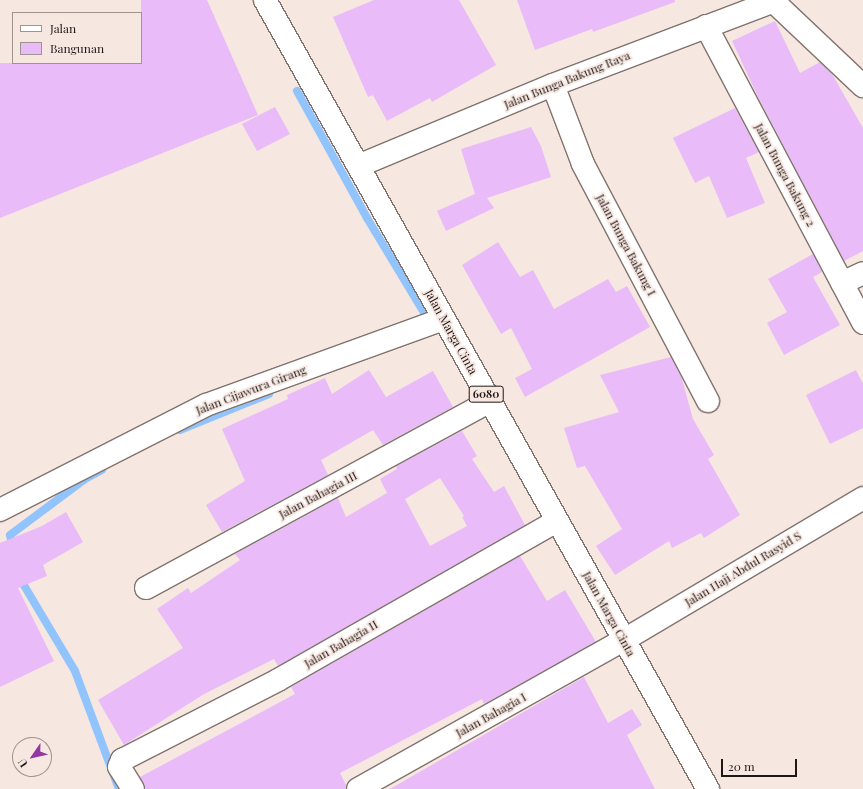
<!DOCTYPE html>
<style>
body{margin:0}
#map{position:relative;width:863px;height:789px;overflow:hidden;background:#f7e7e1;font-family:"Playfair Display",serif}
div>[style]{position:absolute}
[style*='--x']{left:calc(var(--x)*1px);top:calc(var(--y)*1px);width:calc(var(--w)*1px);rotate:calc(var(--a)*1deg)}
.stream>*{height:8px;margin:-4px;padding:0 4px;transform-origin:4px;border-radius:4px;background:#91c4fc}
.building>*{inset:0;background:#e9bbf8}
.roads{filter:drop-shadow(1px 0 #81736e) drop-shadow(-1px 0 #81736e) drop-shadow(0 1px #81736e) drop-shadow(0 -1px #81736e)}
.minor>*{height:22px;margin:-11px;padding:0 11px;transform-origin:11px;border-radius:11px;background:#fff}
.major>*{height:22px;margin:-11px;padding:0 11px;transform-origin:11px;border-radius:11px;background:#fff}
span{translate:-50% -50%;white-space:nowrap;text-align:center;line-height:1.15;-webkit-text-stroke:3.5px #f7e7e1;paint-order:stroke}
.shield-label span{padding:1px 3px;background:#f7e7e1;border:1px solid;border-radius:3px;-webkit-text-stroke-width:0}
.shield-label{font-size:11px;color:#1e1816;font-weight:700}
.street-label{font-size:12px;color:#1e1816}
.legend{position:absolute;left:12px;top:12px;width:130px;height:52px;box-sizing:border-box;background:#f7e7e1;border:1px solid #a09490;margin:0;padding:5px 7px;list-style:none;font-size:12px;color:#1e1816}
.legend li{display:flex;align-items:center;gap:8px;height:20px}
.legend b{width:20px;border:1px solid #a09490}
.north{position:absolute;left:12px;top:737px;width:40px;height:40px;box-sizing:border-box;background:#f7e7e1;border:1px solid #a09490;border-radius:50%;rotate:236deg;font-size:11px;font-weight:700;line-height:16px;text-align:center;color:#1e1816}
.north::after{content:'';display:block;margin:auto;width:14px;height:18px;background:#9238a3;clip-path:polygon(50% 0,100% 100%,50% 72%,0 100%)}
.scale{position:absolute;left:721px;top:759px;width:76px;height:18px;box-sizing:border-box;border:2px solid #1e1816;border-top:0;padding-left:5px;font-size:12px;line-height:14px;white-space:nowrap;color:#1e1816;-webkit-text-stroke:3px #f7e7e1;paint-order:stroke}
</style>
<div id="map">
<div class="stream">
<div style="--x:297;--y:91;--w:145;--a:61.1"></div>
<div style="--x:367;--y:218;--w:109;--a:58.9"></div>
<div style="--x:180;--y:430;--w:96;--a:-22"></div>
<div style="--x:13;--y:548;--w:13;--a:-103"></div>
<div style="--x:10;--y:535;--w:94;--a:-36.7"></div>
<div style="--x:85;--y:479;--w:19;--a:-28"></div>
<div style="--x:19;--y:577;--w:109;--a:59.2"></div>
<div style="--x:75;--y:671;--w:126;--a:69.6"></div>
</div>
<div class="building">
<div style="clip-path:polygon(141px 0,207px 0,258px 115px,0 218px,0 63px,141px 63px)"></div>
<div style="clip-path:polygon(374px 0,459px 0,496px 65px,432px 102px,430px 98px,387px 121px,373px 95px,368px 97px,333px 17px)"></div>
<div style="clip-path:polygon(517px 0,675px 0,675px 2px,593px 32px,592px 29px,535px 50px)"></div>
<div style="clip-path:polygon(775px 21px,800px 73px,820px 62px,832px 74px,863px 128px,863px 251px,844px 261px,758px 97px,732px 41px)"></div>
<div style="clip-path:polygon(275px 107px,290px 134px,257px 151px,242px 124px)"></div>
<div style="clip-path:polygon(735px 108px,759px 152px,746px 158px,765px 203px,727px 218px,709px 176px,695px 183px,673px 138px)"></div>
<div style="clip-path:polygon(531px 127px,541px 146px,551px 177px,487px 198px,494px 208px,446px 231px,437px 211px,475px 194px,461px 149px)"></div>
<div style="clip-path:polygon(498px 242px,520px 277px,533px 270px,554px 309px,608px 279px,616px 292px,627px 286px,650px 327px,525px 397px,515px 378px,532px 369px,511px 328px,501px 334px,462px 265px)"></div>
<div style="clip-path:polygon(813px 254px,822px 272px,813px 277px,840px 325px,784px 355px,767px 323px,787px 312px,768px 279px)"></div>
<div style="clip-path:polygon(671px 357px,682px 379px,693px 419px,714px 455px,708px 459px,740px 515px,704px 538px,701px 533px,672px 548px,669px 541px,615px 575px,596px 546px,622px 529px,585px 466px,577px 468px,564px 428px,619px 412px,600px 375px)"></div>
<div style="clip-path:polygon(369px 370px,386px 397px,433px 371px,453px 407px,383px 445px,373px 430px,321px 460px,328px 475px,222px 532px,206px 505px,245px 481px,222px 429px,288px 399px,287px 395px,325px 378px,332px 394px)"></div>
<div style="clip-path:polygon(856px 370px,863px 384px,863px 428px,830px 444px,806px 395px)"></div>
<div style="clip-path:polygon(evenodd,462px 431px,477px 456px,472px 459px,494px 492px,504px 486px,525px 525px,278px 666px,274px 659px,204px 694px,124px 745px,98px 700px,183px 648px,157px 609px,188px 588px,191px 593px,240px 560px,235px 554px,338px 498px,346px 517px,387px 493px,380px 479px,397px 469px,396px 466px,462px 431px,440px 478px,464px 516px,462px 517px,467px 526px,430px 546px,405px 499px,440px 478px)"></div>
<div style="clip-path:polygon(66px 512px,83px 542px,43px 565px,47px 576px,18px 588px,54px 661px,0 687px,0 543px,42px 526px)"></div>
<div style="clip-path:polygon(520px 556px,547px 601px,565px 590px,596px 642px,484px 704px,482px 699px,340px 773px,346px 785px,346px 789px,145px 789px,140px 777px,295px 694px,291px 687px)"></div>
<div style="clip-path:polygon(584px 677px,608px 723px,632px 709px,642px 725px,627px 735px,655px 789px,390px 789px)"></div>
</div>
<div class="roads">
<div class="minor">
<div style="--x:773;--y:1;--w:124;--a:43.4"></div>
<div style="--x:706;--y:26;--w:336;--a:62.1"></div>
<div style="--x:553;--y:85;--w:85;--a:69.2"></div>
<div style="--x:583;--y:164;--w:268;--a:62.2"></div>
<div style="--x:358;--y:166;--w:211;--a:-22.6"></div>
<div style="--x:553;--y:85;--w:240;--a:-20.8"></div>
<div style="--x:842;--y:283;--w:23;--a:-25"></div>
<div style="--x:0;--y:510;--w:231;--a:-27"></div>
<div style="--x:206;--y:405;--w:253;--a:-19.9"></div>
<div style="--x:146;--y:588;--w:392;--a:-28.5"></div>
<div style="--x:133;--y:789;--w:26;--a:-122"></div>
<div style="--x:119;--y:767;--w:8;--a:-67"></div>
<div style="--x:122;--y:760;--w:175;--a:-27.1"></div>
<div style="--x:278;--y:680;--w:321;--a:-29.7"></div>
<div style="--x:358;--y:789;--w:305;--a:-29.3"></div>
<div style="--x:624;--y:640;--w:278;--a:-30.7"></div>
</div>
<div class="major">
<div style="--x:265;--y:0;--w:905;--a:60.69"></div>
</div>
</div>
<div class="shield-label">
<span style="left:486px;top:394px">6080</span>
</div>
<div class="street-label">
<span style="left:567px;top:80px;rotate:-22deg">Jalan Bunga Bakung Raya</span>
<span style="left:785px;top:175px;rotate:62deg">Jalan Bunga Bakung 2</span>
<span style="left:626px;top:245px;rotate:62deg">Jalan Bunga Bakung I</span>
<span style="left:451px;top:332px;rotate:61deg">Jalan Marga Cinta</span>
<span style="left:251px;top:390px;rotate:-21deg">Jalan Cijawura Girang</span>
<span style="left:318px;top:495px;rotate:-28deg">Jalan Bahagia III</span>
<span style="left:743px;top:569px;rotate:-31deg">Jalan Haji Abdul Rasyid S</span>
<span style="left:609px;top:614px;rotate:61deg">Jalan Marga Cinta</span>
<span style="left:341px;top:644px;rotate:-30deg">Jalan Bahagia II</span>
<span style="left:491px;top:715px;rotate:-29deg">Jalan Bahagia I</span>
</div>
<ul class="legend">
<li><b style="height:5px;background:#fff"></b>Jalan</li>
<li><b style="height:11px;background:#e9bbf8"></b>Bangunan</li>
</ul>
<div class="north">U</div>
<div class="scale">20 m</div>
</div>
